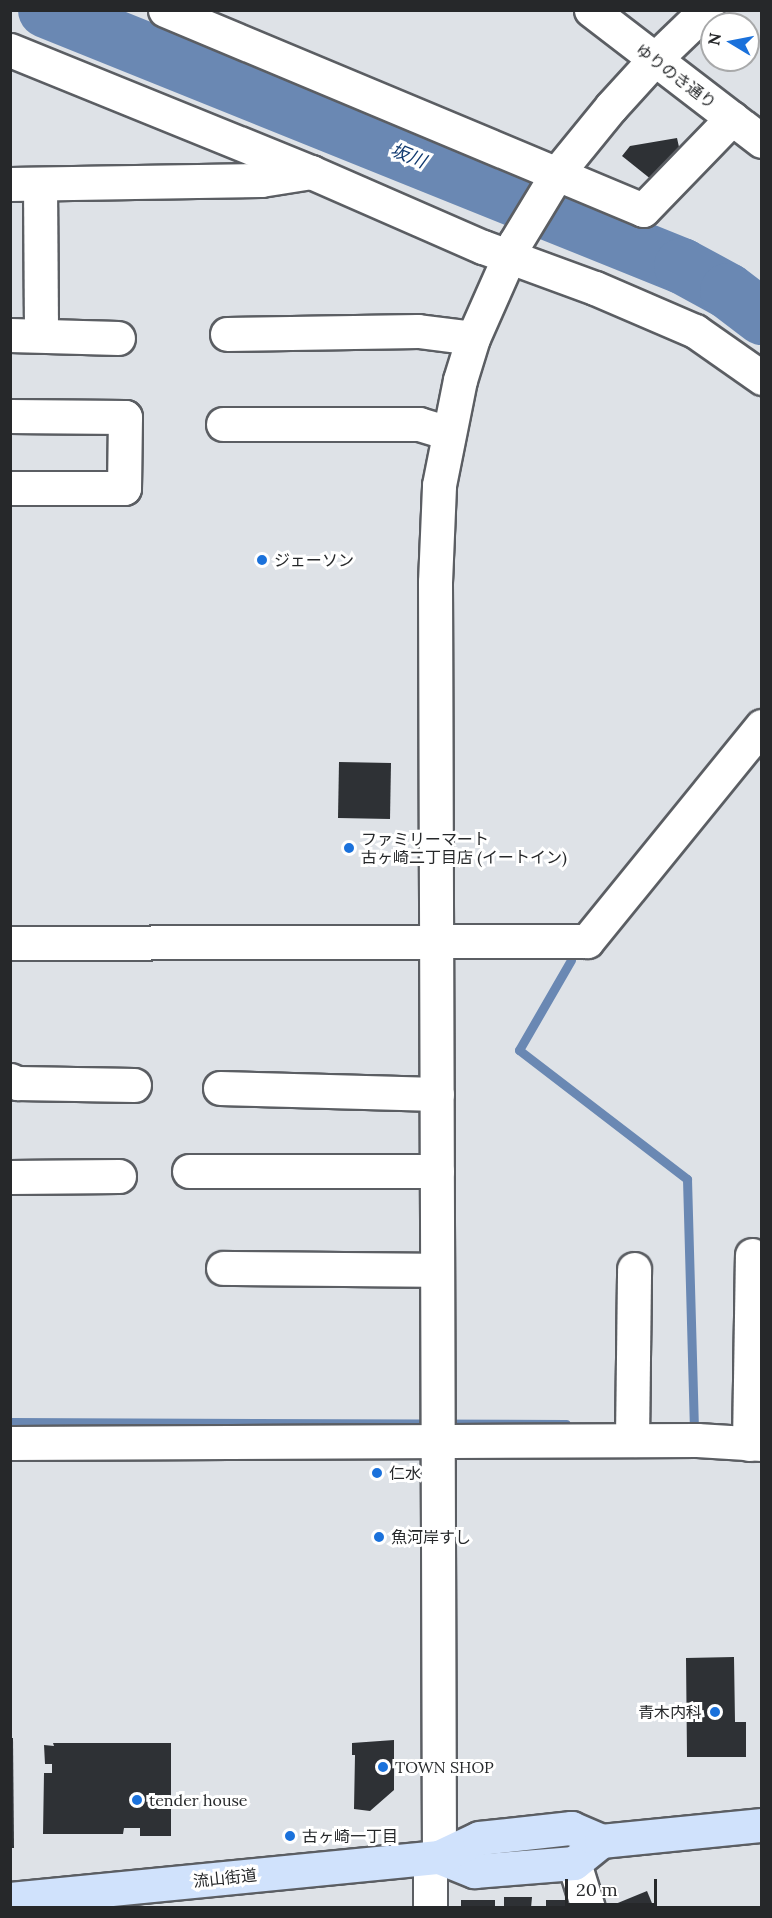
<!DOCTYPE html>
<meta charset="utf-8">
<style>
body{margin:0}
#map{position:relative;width:772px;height:1918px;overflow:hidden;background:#dee2e7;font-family:Lora,"Noto Sans JP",serif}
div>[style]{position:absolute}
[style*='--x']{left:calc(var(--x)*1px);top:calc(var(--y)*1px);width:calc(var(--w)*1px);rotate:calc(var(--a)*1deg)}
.stream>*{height:9px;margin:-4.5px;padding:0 4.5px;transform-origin:4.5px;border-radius:4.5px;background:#6a88b3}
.river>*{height:56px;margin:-28px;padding:0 28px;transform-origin:28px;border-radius:28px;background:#6a88b3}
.building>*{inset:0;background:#2e3135}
.roads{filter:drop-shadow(2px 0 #5b5e63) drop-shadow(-2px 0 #5b5e63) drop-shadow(0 2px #5b5e63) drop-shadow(0 -2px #5b5e63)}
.minor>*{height:33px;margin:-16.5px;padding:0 16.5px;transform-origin:16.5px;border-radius:16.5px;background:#fff}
.major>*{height:33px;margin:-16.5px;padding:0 16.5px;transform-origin:16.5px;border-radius:16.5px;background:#d0e2fc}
.dots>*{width:16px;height:16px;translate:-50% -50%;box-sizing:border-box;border:3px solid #fff;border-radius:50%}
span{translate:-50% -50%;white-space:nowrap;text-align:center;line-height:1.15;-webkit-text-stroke:6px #fff;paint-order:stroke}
.street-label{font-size:16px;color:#26282a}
.poi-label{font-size:16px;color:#26282a}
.left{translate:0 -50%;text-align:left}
.right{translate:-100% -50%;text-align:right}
.water-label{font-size:18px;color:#10396f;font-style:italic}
.frame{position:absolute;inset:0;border:12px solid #26282a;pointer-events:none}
.north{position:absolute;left:700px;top:12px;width:60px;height:60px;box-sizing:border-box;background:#fff;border:2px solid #a8a9aa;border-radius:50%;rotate:280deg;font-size:16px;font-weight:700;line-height:24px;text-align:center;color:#26282a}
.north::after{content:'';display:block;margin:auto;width:21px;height:27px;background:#1a71db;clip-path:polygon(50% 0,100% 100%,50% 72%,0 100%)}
.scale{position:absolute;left:565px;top:1879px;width:92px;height:27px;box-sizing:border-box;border:3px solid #26282a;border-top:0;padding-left:8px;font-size:18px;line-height:21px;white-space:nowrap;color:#26282a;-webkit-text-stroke:4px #fff;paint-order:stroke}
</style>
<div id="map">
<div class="stream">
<div style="--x:571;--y:960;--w:104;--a:120"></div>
<div style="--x:519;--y:1050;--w:212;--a:37.5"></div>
<div style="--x:687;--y:1179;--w:247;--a:88.4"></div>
<div style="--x:694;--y:1426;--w:8;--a:180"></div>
<div style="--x:10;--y:1422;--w:556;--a:0.21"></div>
</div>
<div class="river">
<div style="--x:46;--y:10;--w:686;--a:21.93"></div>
<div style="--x:682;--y:266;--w:52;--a:28.5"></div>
<div style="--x:728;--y:291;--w:43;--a:37.4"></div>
</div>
<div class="building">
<div style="clip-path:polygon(677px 138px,679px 147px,672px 155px,674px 158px,652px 180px,622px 156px,630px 146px)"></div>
<div style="clip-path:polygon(339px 762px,391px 763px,390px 819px,338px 818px)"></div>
<div style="clip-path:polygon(734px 1657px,735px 1722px,746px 1722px,746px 1757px,687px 1757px,686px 1658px)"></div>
<div style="clip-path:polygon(10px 1738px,13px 1738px,14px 1848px,10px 1848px)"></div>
<div style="clip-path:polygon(394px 1740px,394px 1790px,370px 1811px,354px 1809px,355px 1755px,352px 1755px,352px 1743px)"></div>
<div style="clip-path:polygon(53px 1743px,171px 1743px,171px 1836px,140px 1836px,140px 1828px,124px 1828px,123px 1834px,43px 1834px,44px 1773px,52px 1773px,52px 1764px,45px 1764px,44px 1745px,54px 1746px)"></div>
<div style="clip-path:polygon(647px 1891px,654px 1908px,608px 1908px,608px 1907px)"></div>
<div style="clip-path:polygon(504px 1897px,532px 1897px,531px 1908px,504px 1908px)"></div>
<div style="clip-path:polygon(461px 1900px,495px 1900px,495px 1908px,461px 1908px)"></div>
<div style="clip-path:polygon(546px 1900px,574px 1900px,573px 1908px,546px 1908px)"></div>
</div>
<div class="roads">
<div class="minor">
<div style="--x:165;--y:10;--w:518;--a:22.7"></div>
<div style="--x:643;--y:210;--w:128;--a:-45.9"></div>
<div style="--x:591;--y:10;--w:215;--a:37.5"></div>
<div style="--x:10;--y:50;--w:325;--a:22.1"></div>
<div style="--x:311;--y:172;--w:188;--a:23.6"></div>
<div style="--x:483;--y:247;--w:119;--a:20.1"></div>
<div style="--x:595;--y:288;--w:109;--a:23.3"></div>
<div style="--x:695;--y:331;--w:82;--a:35"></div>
<div style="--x:10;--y:184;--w:251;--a:-0.9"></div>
<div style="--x:261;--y:180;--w:51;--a:-9.1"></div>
<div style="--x:40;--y:184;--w:151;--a:89.6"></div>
<div style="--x:227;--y:334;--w:191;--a:-0.9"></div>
<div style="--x:418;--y:331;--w:55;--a:7.3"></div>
<div style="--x:10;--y:335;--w:108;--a:1.6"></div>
<div style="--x:10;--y:416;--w:115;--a:0.5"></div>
<div style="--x:125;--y:417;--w:71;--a:90.8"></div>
<div style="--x:124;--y:488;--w:114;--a:180"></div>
<div style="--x:223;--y:424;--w:196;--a:0"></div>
<div style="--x:419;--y:424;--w:31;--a:17"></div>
<div style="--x:10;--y:943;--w:577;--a:-0.2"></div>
<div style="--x:587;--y:941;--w:277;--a:-50.9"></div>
<div style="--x:10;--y:1080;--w:8;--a:23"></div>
<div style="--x:17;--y:1083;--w:117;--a:1"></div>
<div style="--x:220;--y:1088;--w:217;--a:1.6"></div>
<div style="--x:189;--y:1171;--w:248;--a:0"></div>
<div style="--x:10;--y:1177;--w:109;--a:-0.5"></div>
<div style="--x:223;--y:1268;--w:214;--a:0.5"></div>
<div style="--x:632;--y:1440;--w:171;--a:-89.3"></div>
<div style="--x:10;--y:1443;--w:687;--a:-0.25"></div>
<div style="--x:697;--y:1440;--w:65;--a:3.5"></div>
<div style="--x:749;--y:1444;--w:189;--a:-89.1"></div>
<div style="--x:439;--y:1857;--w:1275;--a:-90.18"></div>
<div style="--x:435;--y:582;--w:97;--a:-87.6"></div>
<div style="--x:439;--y:485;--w:107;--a:-78.7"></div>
<div style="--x:460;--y:380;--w:44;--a:-72.8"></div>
<div style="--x:473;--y:338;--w:104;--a:-66.1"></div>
<div style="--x:515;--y:243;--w:83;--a:-58.8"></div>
<div style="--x:558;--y:172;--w:84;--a:-50.8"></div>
<div style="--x:611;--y:107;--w:62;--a:-47.6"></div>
<div style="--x:653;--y:61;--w:74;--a:-43.9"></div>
<div style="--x:430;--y:1858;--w:50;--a:90"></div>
<div style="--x:574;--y:1863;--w:47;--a:72.7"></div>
</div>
<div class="major">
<div style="--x:439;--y:1857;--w:38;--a:22"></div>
<div style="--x:474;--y:1871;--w:100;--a:-4.6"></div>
<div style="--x:574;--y:1863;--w:35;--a:-39"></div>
<div style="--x:10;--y:1899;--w:431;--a:-5.6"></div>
<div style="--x:439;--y:1857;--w:44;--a:-25.4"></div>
<div style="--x:479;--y:1838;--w:93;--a:-6.2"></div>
<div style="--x:571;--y:1828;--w:33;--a:23"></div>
<div style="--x:601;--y:1841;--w:162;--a:-5.7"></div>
</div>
</div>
<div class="dots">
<div style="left:262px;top:560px;background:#1a71db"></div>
<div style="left:349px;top:848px;background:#1a71db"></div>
<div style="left:377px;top:1473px;background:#1a71db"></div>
<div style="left:379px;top:1537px;background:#1a71db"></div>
<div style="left:715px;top:1712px;background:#1a71db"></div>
<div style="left:383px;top:1767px;background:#1a71db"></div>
<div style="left:137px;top:1800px;background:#1a71db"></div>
<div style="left:290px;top:1836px;background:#1a71db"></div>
</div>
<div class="street-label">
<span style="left:676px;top:76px;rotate:37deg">ゆりのき通り</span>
<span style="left:225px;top:1878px;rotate:-6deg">流山街道</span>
</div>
<div class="poi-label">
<span class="left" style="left:274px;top:560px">ジェーソン</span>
<span class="left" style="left:361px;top:848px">ファミリーマート<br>古ヶ崎二丁目店 (イートイン)</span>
<span class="left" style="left:389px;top:1473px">仁水</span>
<span class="left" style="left:391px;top:1537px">魚河岸すし</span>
<span class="right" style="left:702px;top:1712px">青木内科</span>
<span class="left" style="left:395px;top:1767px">TOWN SHOP</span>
<span class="left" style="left:149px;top:1800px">tender house</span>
<span class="left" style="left:302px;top:1836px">古ヶ崎一丁目</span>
</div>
<div class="water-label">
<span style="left:408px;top:156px;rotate:22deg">坂川</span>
</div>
<div class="frame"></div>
<div class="north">N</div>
<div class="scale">20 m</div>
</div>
